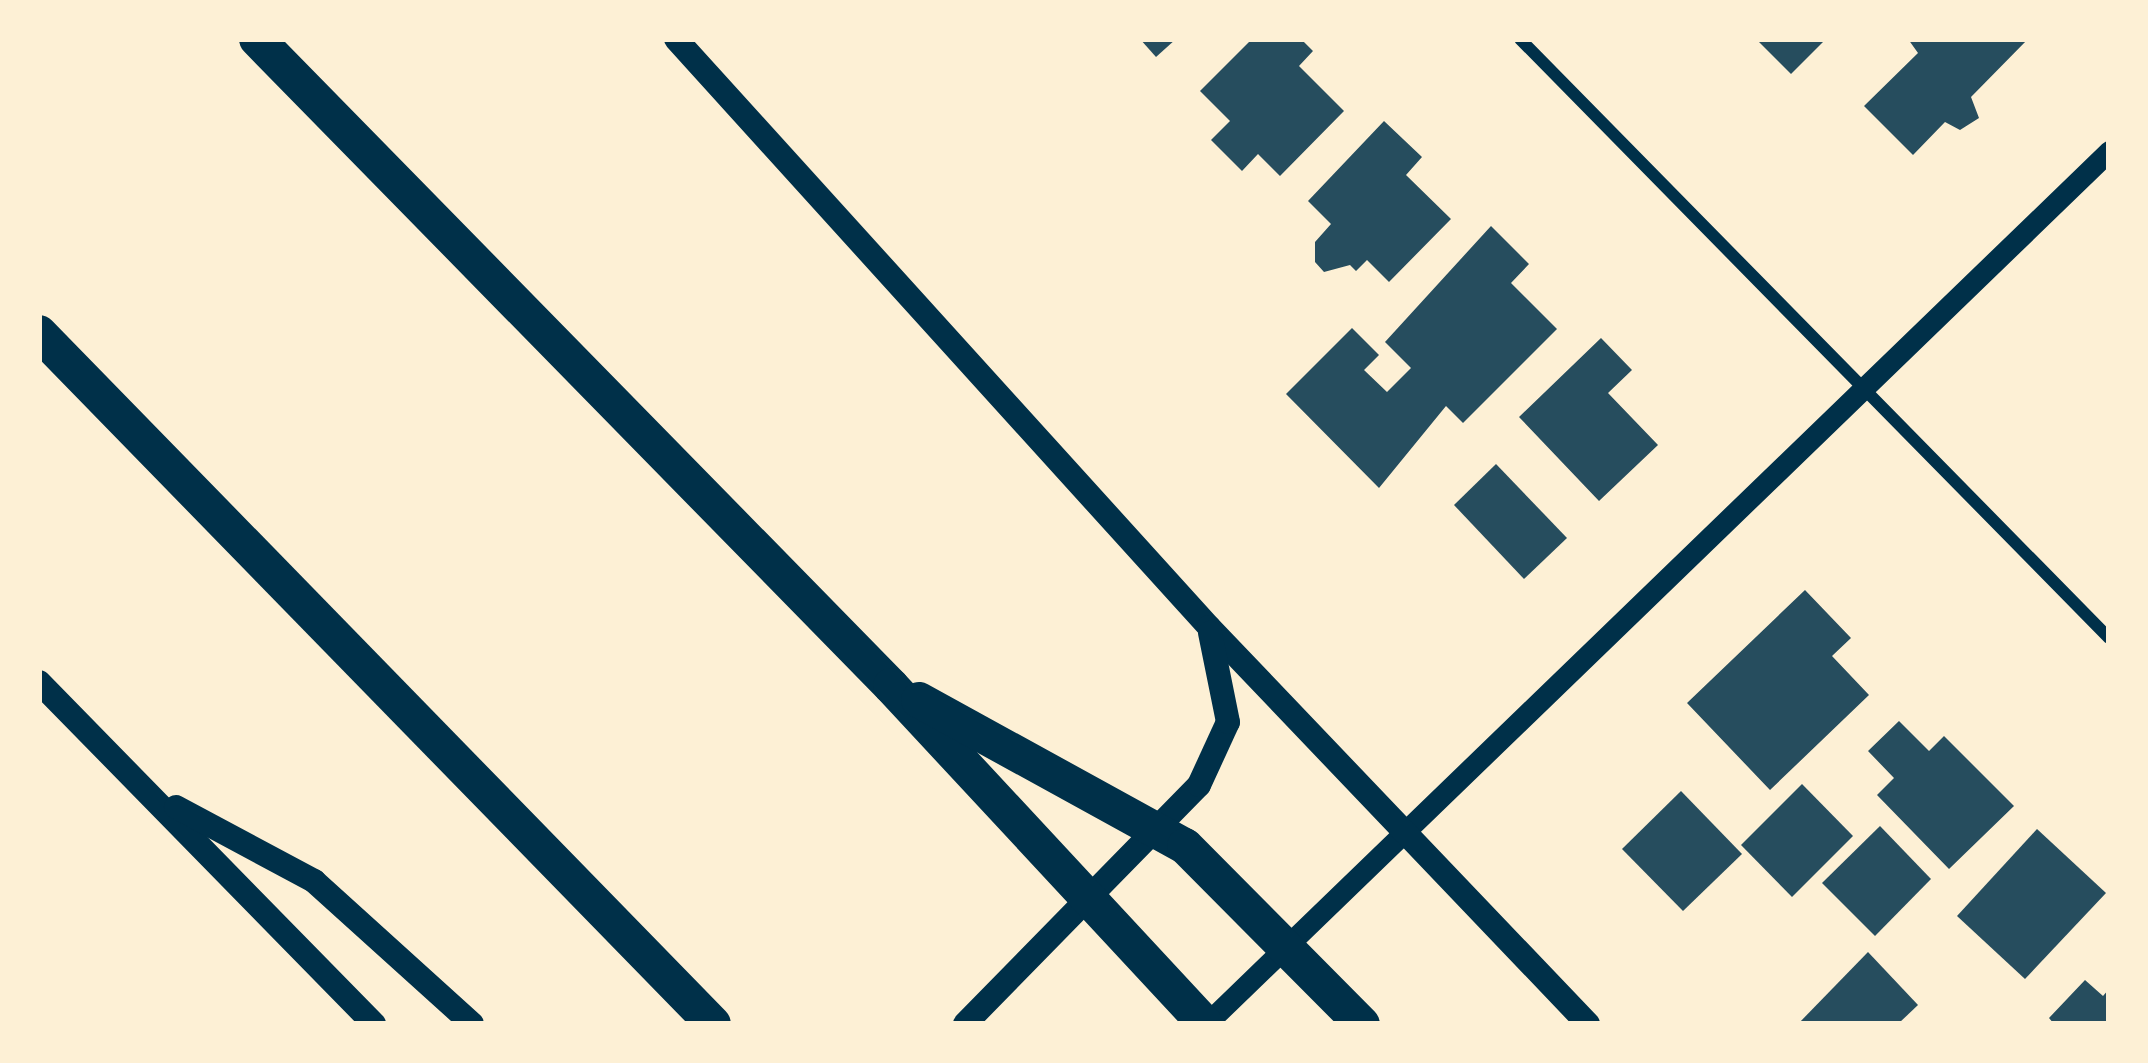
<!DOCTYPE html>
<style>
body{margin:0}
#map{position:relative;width:2148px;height:1063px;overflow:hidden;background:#fdf0d5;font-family:"PT Sans Narrow",sans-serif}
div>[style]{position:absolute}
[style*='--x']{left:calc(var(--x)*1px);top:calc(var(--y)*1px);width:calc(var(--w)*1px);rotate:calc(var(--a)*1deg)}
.building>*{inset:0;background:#264d5e}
.minor>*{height:12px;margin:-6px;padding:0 6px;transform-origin:6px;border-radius:6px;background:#003049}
.tertiary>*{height:21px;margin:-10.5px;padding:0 10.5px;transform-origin:10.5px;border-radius:10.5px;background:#003049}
.secondary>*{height:24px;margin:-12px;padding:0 12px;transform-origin:12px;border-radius:12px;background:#003049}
.motorway>*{height:36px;margin:-18px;padding:0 18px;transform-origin:18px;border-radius:18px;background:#003049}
span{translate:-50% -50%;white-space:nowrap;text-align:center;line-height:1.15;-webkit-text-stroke:12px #fdf0d5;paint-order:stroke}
.frame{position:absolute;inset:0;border:42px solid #fdf0d5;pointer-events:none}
</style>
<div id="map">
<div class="building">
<div style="clip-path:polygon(1140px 39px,1176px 39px,1156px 57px)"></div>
<div style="clip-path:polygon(1252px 39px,1301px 39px,1313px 51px,1299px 66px,1344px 111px,1280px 176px,1258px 154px,1242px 171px,1211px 140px,1230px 121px,1200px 91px)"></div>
<div style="clip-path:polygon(1756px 39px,1826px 39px,1791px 74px)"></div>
<div style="clip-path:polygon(1908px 39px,2028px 39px,1971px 97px,1979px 118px,1960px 130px,1945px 122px,1913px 155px,1864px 106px,1918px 53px)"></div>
<div style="clip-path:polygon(1384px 121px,1422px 157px,1406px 175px,1451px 219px,1389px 282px,1367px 260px,1356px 271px,1350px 265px,1324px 272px,1315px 262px,1315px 242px,1331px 224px,1308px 201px)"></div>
<div style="clip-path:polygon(1491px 226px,1529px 264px,1511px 283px,1557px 329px,1463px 423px,1446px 406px,1379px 488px,1286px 394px,1352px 328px,1379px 355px,1364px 370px,1387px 392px,1411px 368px,1385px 342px)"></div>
<div style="clip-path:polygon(1601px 338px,1632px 370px,1608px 393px,1658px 445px,1599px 501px,1519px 417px)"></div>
<div style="clip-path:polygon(1496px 464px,1567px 538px,1524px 579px,1454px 505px)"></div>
<div style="clip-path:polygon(1805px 590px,1851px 638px,1832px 656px,1869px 695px,1770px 790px,1687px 703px)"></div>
<div style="clip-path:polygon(1899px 721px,1929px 751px,1944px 736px,2014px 806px,1949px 869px,1877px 795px,1894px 778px,1868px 751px)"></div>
<div style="clip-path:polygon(1802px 784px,1853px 836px,1792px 897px,1741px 845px)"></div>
<div style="clip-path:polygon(1681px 791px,1742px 854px,1683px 911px,1622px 849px)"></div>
<div style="clip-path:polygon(1880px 826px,1931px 879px,1875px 936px,1822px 883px)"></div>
<div style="clip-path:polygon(2037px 829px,2106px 893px,2025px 979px,1957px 916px)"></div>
<div style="clip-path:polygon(1868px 952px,1918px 1005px,1898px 1024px,1798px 1024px)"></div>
<div style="clip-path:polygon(2085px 980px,2103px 996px,2109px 989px,2109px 1024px,2054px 1024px,2049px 1018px)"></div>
</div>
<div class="minor">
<div style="--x:1520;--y:39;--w:840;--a:45.48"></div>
</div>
<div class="tertiary">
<div style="--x:1206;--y:1024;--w:1256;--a:-44.03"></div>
</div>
<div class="secondary">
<div style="--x:676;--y:39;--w:794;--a:47.81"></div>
<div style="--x:1209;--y:627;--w:549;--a:46.33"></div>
<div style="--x:39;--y:682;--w:479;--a:45.6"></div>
<div style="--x:176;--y:807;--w:157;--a:28.2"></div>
<div style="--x:314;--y:881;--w:213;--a:42.1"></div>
<div style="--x:965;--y:1024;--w:334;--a:-45.6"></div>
<div style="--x:1199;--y:785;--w:69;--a:-65.3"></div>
<div style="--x:1228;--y:722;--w:91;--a:-101.4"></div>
</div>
<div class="motorway">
<div style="--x:257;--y:39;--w:906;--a:45.58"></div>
<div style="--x:891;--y:686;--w:461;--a:47.1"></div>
<div style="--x:39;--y:333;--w:965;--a:45.71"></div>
<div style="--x:919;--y:700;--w:303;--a:28.8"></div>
<div style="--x:1185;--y:846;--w:251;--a:45.2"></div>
</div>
<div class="frame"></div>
</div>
